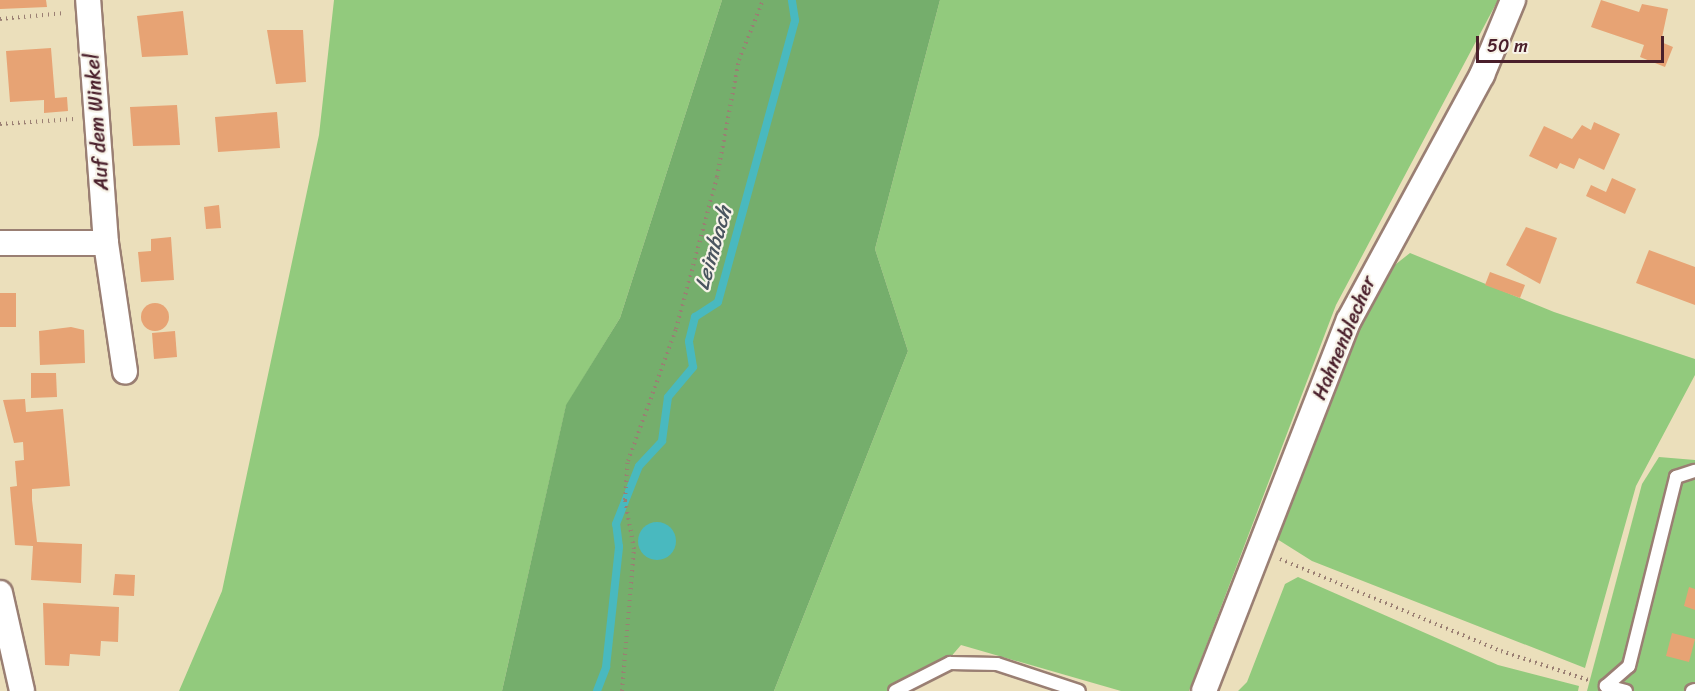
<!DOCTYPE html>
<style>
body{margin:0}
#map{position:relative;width:1695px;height:691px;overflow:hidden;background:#ebdfbb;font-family:Sriracha,sans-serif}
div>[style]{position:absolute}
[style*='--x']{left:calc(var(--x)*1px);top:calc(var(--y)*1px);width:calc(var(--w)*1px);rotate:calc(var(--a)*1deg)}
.green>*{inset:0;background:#92ca7d}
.forest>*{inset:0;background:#75ae6c}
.water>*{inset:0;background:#49b9bf}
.round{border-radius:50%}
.stream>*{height:8px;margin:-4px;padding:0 4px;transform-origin:4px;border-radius:4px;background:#49b9bf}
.building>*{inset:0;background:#e7a374}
.path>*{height:4px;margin-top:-2px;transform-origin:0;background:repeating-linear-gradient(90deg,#9a7f73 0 1.5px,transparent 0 6px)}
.roads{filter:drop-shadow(2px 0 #9a7f73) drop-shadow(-2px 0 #9a7f73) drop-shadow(0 2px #9a7f73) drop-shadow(0 -2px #9a7f73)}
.service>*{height:12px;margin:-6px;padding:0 6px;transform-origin:6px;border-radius:6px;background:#fff}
.minor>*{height:24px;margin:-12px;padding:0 12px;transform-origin:12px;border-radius:12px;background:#fff}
span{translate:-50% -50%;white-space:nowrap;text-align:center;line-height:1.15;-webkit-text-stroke:4.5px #f7f3e8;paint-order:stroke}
.street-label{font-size:20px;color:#4a1f2b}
.water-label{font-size:21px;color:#4a555f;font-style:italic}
.scale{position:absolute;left:1476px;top:36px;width:188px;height:27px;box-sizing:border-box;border:3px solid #4a1f2b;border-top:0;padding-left:8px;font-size:18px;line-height:21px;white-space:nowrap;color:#4a1f2b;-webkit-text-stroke:4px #f7f3e8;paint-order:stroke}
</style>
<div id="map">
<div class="green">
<div style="clip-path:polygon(334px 0,722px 0,620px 318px,566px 406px,502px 691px,179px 691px,222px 591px,319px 135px)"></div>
<div style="clip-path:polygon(940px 0,1498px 0,1336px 305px,1189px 691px,1121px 691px,961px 645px,942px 667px,899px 691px,774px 691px,908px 351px,875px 249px)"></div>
<div style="clip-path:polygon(1410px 253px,1554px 312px,1695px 359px,1695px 375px,1636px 486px,1585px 668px,1312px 561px,1277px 539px,1377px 279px)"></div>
<div style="clip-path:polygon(1659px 457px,1695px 460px,1695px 691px,1587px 691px,1642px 484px)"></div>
<div style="clip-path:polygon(1298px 577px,1498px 665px,1579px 686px,1578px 691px,1238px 691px,1247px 682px,1285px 584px)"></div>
</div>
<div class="forest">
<div style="clip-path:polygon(722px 0,940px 0,875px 249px,908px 351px,774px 691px,502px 691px,566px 405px,620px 318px)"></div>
</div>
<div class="water">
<div class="round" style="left:638px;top:522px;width:38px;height:38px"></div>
</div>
<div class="stream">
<div style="--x:597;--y:691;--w:26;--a:-69"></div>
<div style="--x:606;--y:667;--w:121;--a:-83.8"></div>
<div style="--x:619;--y:547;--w:23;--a:-97"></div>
<div style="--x:616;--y:524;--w:62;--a:-68.4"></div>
<div style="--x:639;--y:466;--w:34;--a:-47"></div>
<div style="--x:662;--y:441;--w:44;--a:-82.2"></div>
<div style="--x:668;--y:397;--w:39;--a:-50"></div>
<div style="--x:693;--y:367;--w:26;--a:-99"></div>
<div style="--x:689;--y:341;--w:25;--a:-76"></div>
<div style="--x:695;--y:317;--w:27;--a:-33"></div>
<div style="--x:718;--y:302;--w:292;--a:-74.7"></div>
<div style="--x:795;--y:20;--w:20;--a:-99"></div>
</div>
<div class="building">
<div style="clip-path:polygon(0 0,46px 0,47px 7px,0 9px)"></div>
<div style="clip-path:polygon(1601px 0,1639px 12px,1642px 4px,1668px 9px,1661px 42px,1673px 47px,1665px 67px,1640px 57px,1644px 45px,1591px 27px)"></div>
<div style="clip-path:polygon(183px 11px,188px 55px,142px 57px,137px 16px)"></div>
<div style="clip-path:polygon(267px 30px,303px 30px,306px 82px,276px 84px)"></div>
<div style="clip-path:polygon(51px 48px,55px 98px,67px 97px,68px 111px,44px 113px,44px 100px,10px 102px,6px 51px)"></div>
<div style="clip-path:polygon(177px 105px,180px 145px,133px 146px,130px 107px)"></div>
<div style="clip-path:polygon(277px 112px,280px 148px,218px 152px,215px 117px)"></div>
<div style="clip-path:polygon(1594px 122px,1620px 134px,1604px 170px,1579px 158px,1574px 169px,1560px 163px,1557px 169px,1529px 156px,1544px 126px,1572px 139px,1582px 125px,1591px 130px)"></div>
<div style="clip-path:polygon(1612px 178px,1636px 189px,1625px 214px,1586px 196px,1591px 185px,1606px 192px)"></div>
<div style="clip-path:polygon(219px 205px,221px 228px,206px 229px,204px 207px)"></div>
<div style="clip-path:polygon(1526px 227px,1557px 238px,1540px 284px,1506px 265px)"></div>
<div style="clip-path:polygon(171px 237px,174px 280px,141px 282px,138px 252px,151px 251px,151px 239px)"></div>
<div style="clip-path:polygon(1649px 250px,1695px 267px,1695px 305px,1636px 283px)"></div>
<div style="clip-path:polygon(1490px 272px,1525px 285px,1520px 298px,1485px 285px)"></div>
<div style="clip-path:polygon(0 293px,16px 293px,16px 327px,0 327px)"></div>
<div class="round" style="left:141px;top:303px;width:28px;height:28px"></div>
<div style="clip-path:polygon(71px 327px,84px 330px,85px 363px,40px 365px,39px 331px)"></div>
<div style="clip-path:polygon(175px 331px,177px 357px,154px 359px,152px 333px)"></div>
<div style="clip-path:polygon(31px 373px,56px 373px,57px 397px,31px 398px)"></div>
<div style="clip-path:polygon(25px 399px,26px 412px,63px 409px,70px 486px,32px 489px,32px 500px,37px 542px,82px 544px,81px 583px,31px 580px,33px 546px,15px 545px,10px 487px,17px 486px,15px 461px,24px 460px,23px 442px,14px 443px,3px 400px)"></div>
<div style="clip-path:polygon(115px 574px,135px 575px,134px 596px,113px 595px)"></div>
<div style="clip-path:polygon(1689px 587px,1695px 589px,1695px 610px,1684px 606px)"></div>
<div style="clip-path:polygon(43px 603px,119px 607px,118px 642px,101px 641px,100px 656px,70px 654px,69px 666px,45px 665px)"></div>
<div style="clip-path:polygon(1672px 633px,1695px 639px,1689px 662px,1666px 656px)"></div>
</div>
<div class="path">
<div style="--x:0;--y:19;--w:65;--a:-5.3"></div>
<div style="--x:0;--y:124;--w:74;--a:-3.9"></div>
<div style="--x:1280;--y:559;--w:239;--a:22.6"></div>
<div style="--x:1501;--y:651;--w:95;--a:18.4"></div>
<div style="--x:622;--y:691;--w:143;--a:-85.2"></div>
<div style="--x:634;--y:549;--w:50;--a:-100.4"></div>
<div style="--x:625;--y:500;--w:39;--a:-86"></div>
<div style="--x:628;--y:461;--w:140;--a:-70"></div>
<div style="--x:676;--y:329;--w:157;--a:-74.9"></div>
<div style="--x:717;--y:177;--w:119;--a:-79.4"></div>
<div style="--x:739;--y:60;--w:65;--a:-68.2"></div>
</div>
<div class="roads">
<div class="service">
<div style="--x:895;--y:691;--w:62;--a:-27"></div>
<div style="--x:950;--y:663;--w:47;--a:1.2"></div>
<div style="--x:997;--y:664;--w:86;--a:18.2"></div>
<div style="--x:1626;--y:691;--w:21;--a:-166"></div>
<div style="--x:1606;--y:686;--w:30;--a:-41"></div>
<div style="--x:1629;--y:666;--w:195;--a:-76"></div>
<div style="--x:1676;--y:477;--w:20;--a:-18"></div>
<div style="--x:1692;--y:691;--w:3;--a:-18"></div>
</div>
<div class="minor">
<div style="--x:0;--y:243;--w:106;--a:0"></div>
<div style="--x:106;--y:243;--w:244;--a:-94.2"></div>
<div style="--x:106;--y:243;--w:130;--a:81.6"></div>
<div style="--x:0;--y:593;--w:100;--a:77.3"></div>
<div style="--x:1204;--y:691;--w:398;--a:-68.7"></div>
<div style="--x:1349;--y:320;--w:279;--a:-61.5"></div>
<div style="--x:1482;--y:75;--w:81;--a:-67.5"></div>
</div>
</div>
<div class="street-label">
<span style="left:97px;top:122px;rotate:-94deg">Auf dem Winkel</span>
<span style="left:1344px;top:338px;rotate:-67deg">Hahnenblecher</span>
</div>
<div class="water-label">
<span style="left:713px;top:248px;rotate:-74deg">Leimbach</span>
</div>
<div class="scale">50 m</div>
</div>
